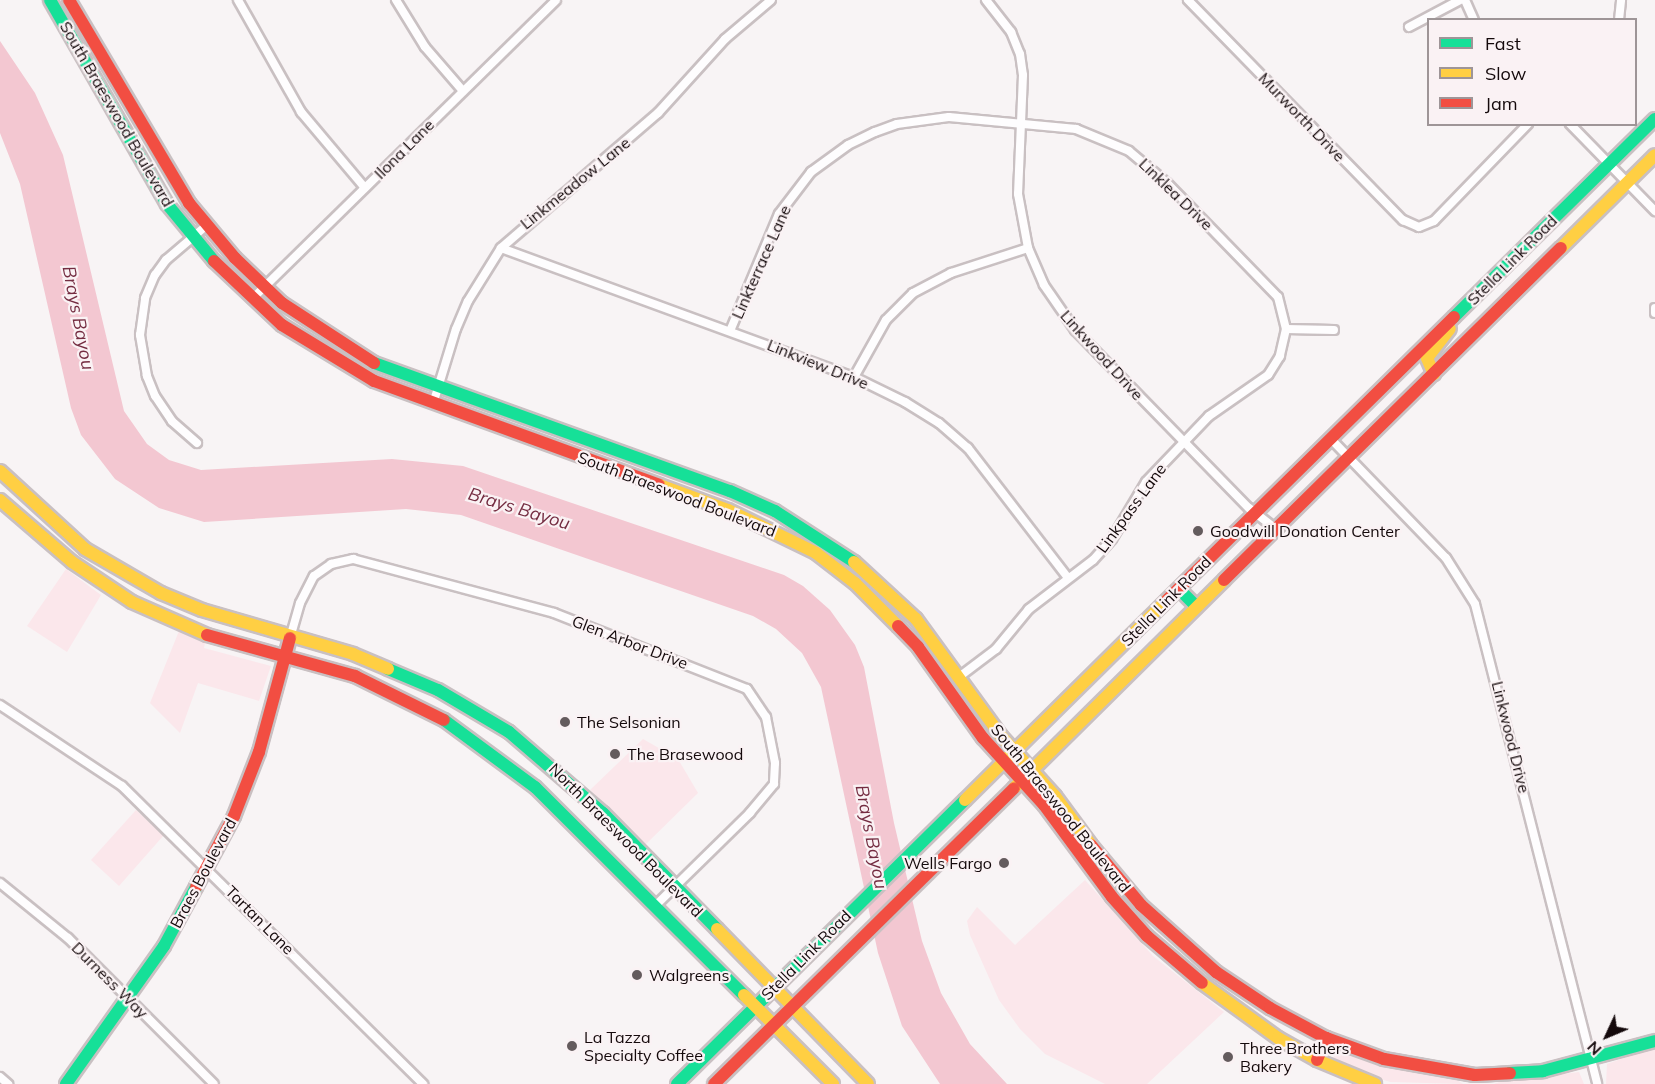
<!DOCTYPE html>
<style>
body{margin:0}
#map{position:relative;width:1655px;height:1084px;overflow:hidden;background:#f8f4f5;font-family:Mulish,sans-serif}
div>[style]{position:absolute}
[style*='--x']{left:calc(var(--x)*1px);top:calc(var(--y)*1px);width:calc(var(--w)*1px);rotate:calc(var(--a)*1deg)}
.green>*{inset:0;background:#fbe7eb}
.water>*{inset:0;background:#f3c7d1}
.roads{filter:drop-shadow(2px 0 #c9c0c2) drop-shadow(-2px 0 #c9c0c2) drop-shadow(0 2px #c9c0c2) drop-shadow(0 -2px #c9c0c2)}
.street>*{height:8px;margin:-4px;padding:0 4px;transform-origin:4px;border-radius:4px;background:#fefdfe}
.fast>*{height:12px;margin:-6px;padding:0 6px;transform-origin:6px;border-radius:6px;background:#16e098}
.slow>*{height:12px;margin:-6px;padding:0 6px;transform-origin:6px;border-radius:6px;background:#ffcf43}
.jam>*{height:12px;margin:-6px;padding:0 6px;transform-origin:6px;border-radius:6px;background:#f24e42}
.dots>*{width:16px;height:16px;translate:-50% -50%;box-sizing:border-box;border:3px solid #faf2f4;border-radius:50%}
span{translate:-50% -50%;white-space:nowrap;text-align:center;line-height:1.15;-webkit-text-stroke:4.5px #faf2f4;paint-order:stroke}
.street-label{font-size:16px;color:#14090b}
.poi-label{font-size:16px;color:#14090b}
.left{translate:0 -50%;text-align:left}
.right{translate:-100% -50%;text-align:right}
.water-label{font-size:18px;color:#742c41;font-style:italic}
.legend{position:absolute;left:1427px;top:18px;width:210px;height:108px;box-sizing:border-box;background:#faf2f4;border:2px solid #9e9597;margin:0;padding:8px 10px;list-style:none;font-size:18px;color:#14090b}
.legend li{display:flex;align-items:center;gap:12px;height:30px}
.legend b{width:30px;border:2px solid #9e9597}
.north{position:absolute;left:1577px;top:1006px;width:60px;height:60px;-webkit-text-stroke:4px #faf2f4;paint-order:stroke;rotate:226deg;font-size:16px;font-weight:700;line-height:24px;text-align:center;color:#14090b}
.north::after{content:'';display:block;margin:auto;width:21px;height:27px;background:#14090b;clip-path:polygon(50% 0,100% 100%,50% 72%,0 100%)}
</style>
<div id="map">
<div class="green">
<div style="clip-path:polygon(66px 569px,101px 595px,67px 652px,27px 626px)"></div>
<div style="clip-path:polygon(179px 631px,205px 643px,204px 648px,271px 666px,259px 701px,198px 683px,180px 733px,150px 703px)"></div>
<div style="clip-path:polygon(643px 739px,678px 759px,698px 793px,645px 845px,590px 790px)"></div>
<div style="clip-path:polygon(136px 810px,164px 835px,119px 886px,91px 860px)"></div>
<div style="clip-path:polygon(1085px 880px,1153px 956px,1224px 1012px,1147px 1084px,1105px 1084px,1045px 1054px,1020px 1029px,999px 1000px,970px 935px,967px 921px,977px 907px,1015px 945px)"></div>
<div style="clip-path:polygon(1655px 1047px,1655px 1084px,1606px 1084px,1607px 1064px)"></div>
<div style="clip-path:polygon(1336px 1053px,1457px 1080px,1463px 1084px,1390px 1082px,1341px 1066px,1333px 1058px)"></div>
<div style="clip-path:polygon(1579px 1072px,1584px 1084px,1494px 1084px,1499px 1082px)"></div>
</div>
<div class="water">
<div style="clip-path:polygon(0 41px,35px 93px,63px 155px,124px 411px,147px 444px,169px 460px,201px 470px,392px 459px,463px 466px,784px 575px,803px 586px,830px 610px,855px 645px,864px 667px,894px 823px,922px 941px,941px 993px,970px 1044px,1007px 1084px,940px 1084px,902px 1026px,878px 953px,821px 687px,802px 653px,776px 629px,753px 616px,461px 515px,406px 509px,204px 522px,159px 508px,115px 479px,81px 435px,71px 408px,20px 184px,0 133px)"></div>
</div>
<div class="roads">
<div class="street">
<div style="--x:238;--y:0;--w:129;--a:60.6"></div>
<div style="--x:301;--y:112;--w:99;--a:49.9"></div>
<div style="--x:396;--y:0;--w:55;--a:58.3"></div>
<div style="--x:425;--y:47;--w:58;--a:49.2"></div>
<div style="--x:986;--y:0;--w:41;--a:52"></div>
<div style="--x:1011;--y:32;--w:24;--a:68"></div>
<div style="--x:1020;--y:54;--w:21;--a:82"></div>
<div style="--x:1023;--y:75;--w:119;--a:92.4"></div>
<div style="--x:1018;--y:194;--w:55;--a:79.5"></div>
<div style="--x:1028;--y:248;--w:40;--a:66.6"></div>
<div style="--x:1044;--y:285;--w:55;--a:55.4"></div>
<div style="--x:1075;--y:330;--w:249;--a:45.7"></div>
<div style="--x:1249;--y:508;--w:34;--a:38"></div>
<div style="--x:1188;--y:0;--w:308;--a:45.7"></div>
<div style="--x:1403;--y:220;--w:17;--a:24"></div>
<div style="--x:1419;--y:227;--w:16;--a:-22"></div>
<div style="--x:1434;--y:221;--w:135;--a:-45.9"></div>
<div style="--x:1465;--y:0;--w:22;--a:66"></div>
<div style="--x:1619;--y:20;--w:20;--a:-84"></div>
<div style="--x:1409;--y:27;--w:58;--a:-27.9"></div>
<div style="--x:1570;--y:124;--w:122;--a:45.7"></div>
<div style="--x:501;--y:248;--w:376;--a:20.1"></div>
<div style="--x:854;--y:377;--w:57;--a:26.1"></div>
<div style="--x:905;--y:402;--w:40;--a:32"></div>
<div style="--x:939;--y:423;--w:38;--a:41"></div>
<div style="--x:968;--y:448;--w:164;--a:52.4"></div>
<div style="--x:252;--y:299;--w:426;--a:-44.5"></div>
<div style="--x:1655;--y:308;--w:5;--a:90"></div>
<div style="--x:1286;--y:329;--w:48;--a:1.2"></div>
<div style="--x:730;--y:331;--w:127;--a:-67.3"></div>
<div style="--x:779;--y:214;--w:53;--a:-52.7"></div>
<div style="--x:811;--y:172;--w:46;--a:-36.1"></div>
<div style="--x:848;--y:145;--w:30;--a:-26"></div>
<div style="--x:875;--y:132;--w:23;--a:-20"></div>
<div style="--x:897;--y:124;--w:52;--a:-7.7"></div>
<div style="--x:949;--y:117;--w:128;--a:5.4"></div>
<div style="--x:1076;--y:129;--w:57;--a:22.5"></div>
<div style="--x:1129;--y:151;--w:50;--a:40.1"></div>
<div style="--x:1167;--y:183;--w:159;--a:45.8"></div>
<div style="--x:1278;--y:297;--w:33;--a:76"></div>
<div style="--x:1286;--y:329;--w:28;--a:103"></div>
<div style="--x:1280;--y:356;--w:22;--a:122"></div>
<div style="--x:1268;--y:375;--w:72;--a:145.2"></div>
<div style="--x:1209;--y:416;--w:91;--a:133.7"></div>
<div style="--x:1146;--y:482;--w:66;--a:120.8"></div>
<div style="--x:1112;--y:539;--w:28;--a:132"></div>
<div style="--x:1093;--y:560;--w:81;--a:142.6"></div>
<div style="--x:1029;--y:609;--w:52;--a:129.5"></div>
<div style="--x:996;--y:649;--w:46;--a:142.9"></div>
<div style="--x:854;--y:377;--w:65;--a:-60.7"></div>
<div style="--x:886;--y:320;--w:38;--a:-45"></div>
<div style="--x:913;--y:293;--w:43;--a:-27.8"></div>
<div style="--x:951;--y:273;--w:81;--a:-18"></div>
<div style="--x:433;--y:404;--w:78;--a:-73"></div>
<div style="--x:456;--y:329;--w:30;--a:-67"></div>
<div style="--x:468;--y:301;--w:62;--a:-58.1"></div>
<div style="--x:501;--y:248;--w:207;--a:-40.7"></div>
<div style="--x:658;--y:113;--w:100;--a:-47.8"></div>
<div style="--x:725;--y:39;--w:60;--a:-40.3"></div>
<div style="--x:1331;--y:439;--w:165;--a:46"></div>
<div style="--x:1446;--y:558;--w:54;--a:57.8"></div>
<div style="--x:1475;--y:604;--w:495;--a:75.7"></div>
<div style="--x:197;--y:443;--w:33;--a:-139"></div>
<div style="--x:172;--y:421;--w:30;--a:-124"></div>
<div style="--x:155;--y:396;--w:22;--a:-112"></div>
<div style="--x:147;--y:376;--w:42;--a:-99.7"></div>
<div style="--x:140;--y:335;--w:37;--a:-82"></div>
<div style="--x:145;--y:298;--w:25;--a:-67"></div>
<div style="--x:155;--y:275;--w:19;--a:-54"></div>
<div style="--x:166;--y:260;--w:52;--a:-40.4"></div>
<div style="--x:290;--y:638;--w:36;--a:-74"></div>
<div style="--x:300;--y:603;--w:30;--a:-63"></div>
<div style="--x:314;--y:576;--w:21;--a:-35"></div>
<div style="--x:331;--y:564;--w:23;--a:-13"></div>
<div style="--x:353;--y:559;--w:208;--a:15"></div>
<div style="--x:554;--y:613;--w:207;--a:21.5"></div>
<div style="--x:747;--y:689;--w:34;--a:56"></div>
<div style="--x:766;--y:717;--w:47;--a:78.9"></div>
<div style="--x:775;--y:763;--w:21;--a:93"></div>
<div style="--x:774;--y:784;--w:38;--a:130"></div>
<div style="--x:750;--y:813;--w:133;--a:135.6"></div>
<div style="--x:0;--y:705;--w:146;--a:33.6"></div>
<div style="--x:122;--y:786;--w:424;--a:44.7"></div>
<div style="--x:0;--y:883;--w:87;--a:39"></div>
<div style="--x:68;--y:938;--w:206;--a:45"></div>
<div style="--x:0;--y:1077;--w:11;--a:41"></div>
</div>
<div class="fast">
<div style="--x:50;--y:0;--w:235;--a:60.2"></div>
<div style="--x:167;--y:204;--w:74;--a:50.5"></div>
<div style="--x:1454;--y:317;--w:282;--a:-44.6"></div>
<div style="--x:374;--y:363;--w:378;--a:19.8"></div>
<div style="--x:730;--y:491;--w:49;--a:24"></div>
<div style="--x:775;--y:511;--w:94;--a:32.8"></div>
<div style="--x:1179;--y:589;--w:25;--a:45"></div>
<div style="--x:388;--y:669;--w:54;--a:22.8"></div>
<div style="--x:438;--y:690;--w:82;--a:30.6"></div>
<div style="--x:509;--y:732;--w:124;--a:40.8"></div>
<div style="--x:603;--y:813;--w:163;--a:45.5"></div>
<div style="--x:444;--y:720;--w:113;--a:36.4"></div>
<div style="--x:535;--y:787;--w:295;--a:44.9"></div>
<div style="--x:1510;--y:1073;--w:33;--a:-3"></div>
<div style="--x:1543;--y:1071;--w:116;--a:-15"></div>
<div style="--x:66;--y:1084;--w:169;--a:-54.6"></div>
<div style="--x:164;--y:946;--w:67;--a:-61.5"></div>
<div style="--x:677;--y:1084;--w:404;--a:-44.6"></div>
</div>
<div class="slow">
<div style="--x:1561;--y:248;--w:132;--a:-44.7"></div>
<div style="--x:1434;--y:374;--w:17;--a:-114"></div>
<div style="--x:1427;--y:358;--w:37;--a:-52"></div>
<div style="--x:0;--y:471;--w:115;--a:42.5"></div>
<div style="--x:85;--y:549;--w:88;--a:30.1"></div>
<div style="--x:161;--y:593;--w:44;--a:22.5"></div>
<div style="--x:202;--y:610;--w:157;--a:16.2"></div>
<div style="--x:353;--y:654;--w:38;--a:23"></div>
<div style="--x:659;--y:485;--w:73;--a:19.9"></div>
<div style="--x:728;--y:510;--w:98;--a:26"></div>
<div style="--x:816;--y:553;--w:49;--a:37.6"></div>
<div style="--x:855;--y:583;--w:61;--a:45"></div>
<div style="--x:0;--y:500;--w:95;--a:40.7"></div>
<div style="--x:72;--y:562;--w:72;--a:33.7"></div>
<div style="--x:132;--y:602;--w:82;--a:23.7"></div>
<div style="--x:854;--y:562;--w:84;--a:42.6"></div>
<div style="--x:916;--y:619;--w:145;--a:54"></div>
<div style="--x:1001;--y:736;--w:81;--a:48"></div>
<div style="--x:1055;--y:796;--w:61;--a:53.7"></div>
<div style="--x:1014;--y:788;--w:296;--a:-44.7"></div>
<div style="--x:965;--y:800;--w:284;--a:-44.7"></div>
<div style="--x:717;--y:929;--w:216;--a:45.7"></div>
<div style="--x:1202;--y:983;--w:94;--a:35.9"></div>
<div style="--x:1278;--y:1038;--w:45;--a:29.4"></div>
<div style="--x:1317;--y:1060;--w:63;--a:22.5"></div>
<div style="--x:744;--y:995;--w:126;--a:45"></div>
</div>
<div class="jam">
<div style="--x:69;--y:0;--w:236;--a:59.4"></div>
<div style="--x:189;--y:203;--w:72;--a:50.1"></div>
<div style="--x:235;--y:258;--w:65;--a:43.8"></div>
<div style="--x:282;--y:303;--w:110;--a:33.1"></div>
<div style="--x:214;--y:261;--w:93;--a:43.3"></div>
<div style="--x:282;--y:325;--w:108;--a:31.3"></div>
<div style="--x:374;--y:381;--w:303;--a:20"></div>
<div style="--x:1224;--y:580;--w:473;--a:-44.6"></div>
<div style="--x:1167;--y:600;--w:403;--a:-44.6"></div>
<div style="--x:898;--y:626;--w:29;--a:46"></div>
<div style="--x:918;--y:647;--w:112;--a:54.5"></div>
<div style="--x:983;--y:738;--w:91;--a:47.7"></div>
<div style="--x:1044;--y:805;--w:114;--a:53.5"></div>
<div style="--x:1112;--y:897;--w:52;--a:48.1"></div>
<div style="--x:1147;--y:936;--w:72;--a:40.5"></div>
<div style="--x:207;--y:635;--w:154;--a:15.5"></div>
<div style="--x:355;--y:676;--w:99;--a:26.3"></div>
<div style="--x:1091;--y:845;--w:78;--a:50.2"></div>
<div style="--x:1141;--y:905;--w:101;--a:41.8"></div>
<div style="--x:1216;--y:972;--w:65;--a:33.7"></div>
<div style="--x:1270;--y:1008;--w:64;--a:28.2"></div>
<div style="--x:1326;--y:1038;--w:62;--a:19.9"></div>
<div style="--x:1384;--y:1059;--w:92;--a:10"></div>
<div style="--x:1475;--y:1075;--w:35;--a:-3"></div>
<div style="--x:196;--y:887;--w:81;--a:-61.8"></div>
<div style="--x:234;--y:816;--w:69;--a:-68.7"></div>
<div style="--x:259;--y:752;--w:118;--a:-74.8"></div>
<div style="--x:1317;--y:1060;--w:24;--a:-68"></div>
<div style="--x:714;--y:1084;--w:421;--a:-44.6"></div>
</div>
</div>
<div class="dots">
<div style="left:1198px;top:531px;background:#645b5d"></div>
<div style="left:565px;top:722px;background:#645b5d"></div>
<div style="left:615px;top:754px;background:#645b5d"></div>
<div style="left:1004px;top:863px;background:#645b5d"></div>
<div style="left:637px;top:975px;background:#645b5d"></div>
<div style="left:572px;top:1046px;background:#645b5d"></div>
<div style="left:1228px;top:1057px;background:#645b5d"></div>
</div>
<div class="street-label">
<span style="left:117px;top:114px;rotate:60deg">South Braeswood Boulevard</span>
<span style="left:1302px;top:117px;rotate:46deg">Murworth Drive</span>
<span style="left:404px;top:149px;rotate:-45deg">Ilona Lane</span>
<span style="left:575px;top:183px;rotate:-39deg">Linkmeadow Lane</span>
<span style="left:1176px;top:194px;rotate:44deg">Linklea Drive</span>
<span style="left:1512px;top:260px;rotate:-45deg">Stella Link Road</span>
<span style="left:761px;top:262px;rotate:-66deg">Linkterrace Lane</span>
<span style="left:1102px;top:355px;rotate:48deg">Linkwood Drive</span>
<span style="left:818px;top:364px;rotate:22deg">Linkview Drive</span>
<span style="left:677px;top:494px;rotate:21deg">South Braeswood Boulevard</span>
<span style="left:1131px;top:508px;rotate:-54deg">Linkpass Lane</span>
<span style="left:1166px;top:601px;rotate:-45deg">Stella Link Road</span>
<span style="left:630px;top:642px;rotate:21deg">Glen Arbor Drive</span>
<span style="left:1511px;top:737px;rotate:76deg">Linkwood Drive</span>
<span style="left:1061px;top:808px;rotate:51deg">South Braeswood Boulevard</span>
<span style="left:626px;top:840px;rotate:45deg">North Braeswood Boulevard</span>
<span style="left:203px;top:873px;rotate:-62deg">Braes Boulevard</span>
<span style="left:260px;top:920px;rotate:45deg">Tartan Lane</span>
<span style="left:806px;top:955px;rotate:-45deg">Stella Link Road</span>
<span style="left:110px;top:980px;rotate:45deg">Durness Way</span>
</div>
<div class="poi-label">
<span class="left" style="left:1210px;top:531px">Goodwill Donation Center</span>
<span class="left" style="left:577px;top:722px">The Selsonian</span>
<span class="left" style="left:627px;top:754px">The Brasewood</span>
<span class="right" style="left:992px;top:863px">Wells Fargo</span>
<span class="left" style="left:649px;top:975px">Walgreens</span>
<span class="left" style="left:584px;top:1046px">La Tazza<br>Specialty Coffee</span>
<span class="left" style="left:1240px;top:1057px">Three Brothers<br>Bakery</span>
</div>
<div class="water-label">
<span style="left:78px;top:318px;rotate:79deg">Brays Bayou</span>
<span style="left:519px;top:509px;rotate:17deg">Brays Bayou</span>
<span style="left:871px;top:837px;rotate:79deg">Brays Bayou</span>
</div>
<ul class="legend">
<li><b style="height:8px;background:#16e098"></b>Fast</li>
<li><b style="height:8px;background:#ffcf43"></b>Slow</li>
<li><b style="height:8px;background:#f24e42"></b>Jam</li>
</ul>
<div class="north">N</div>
</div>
